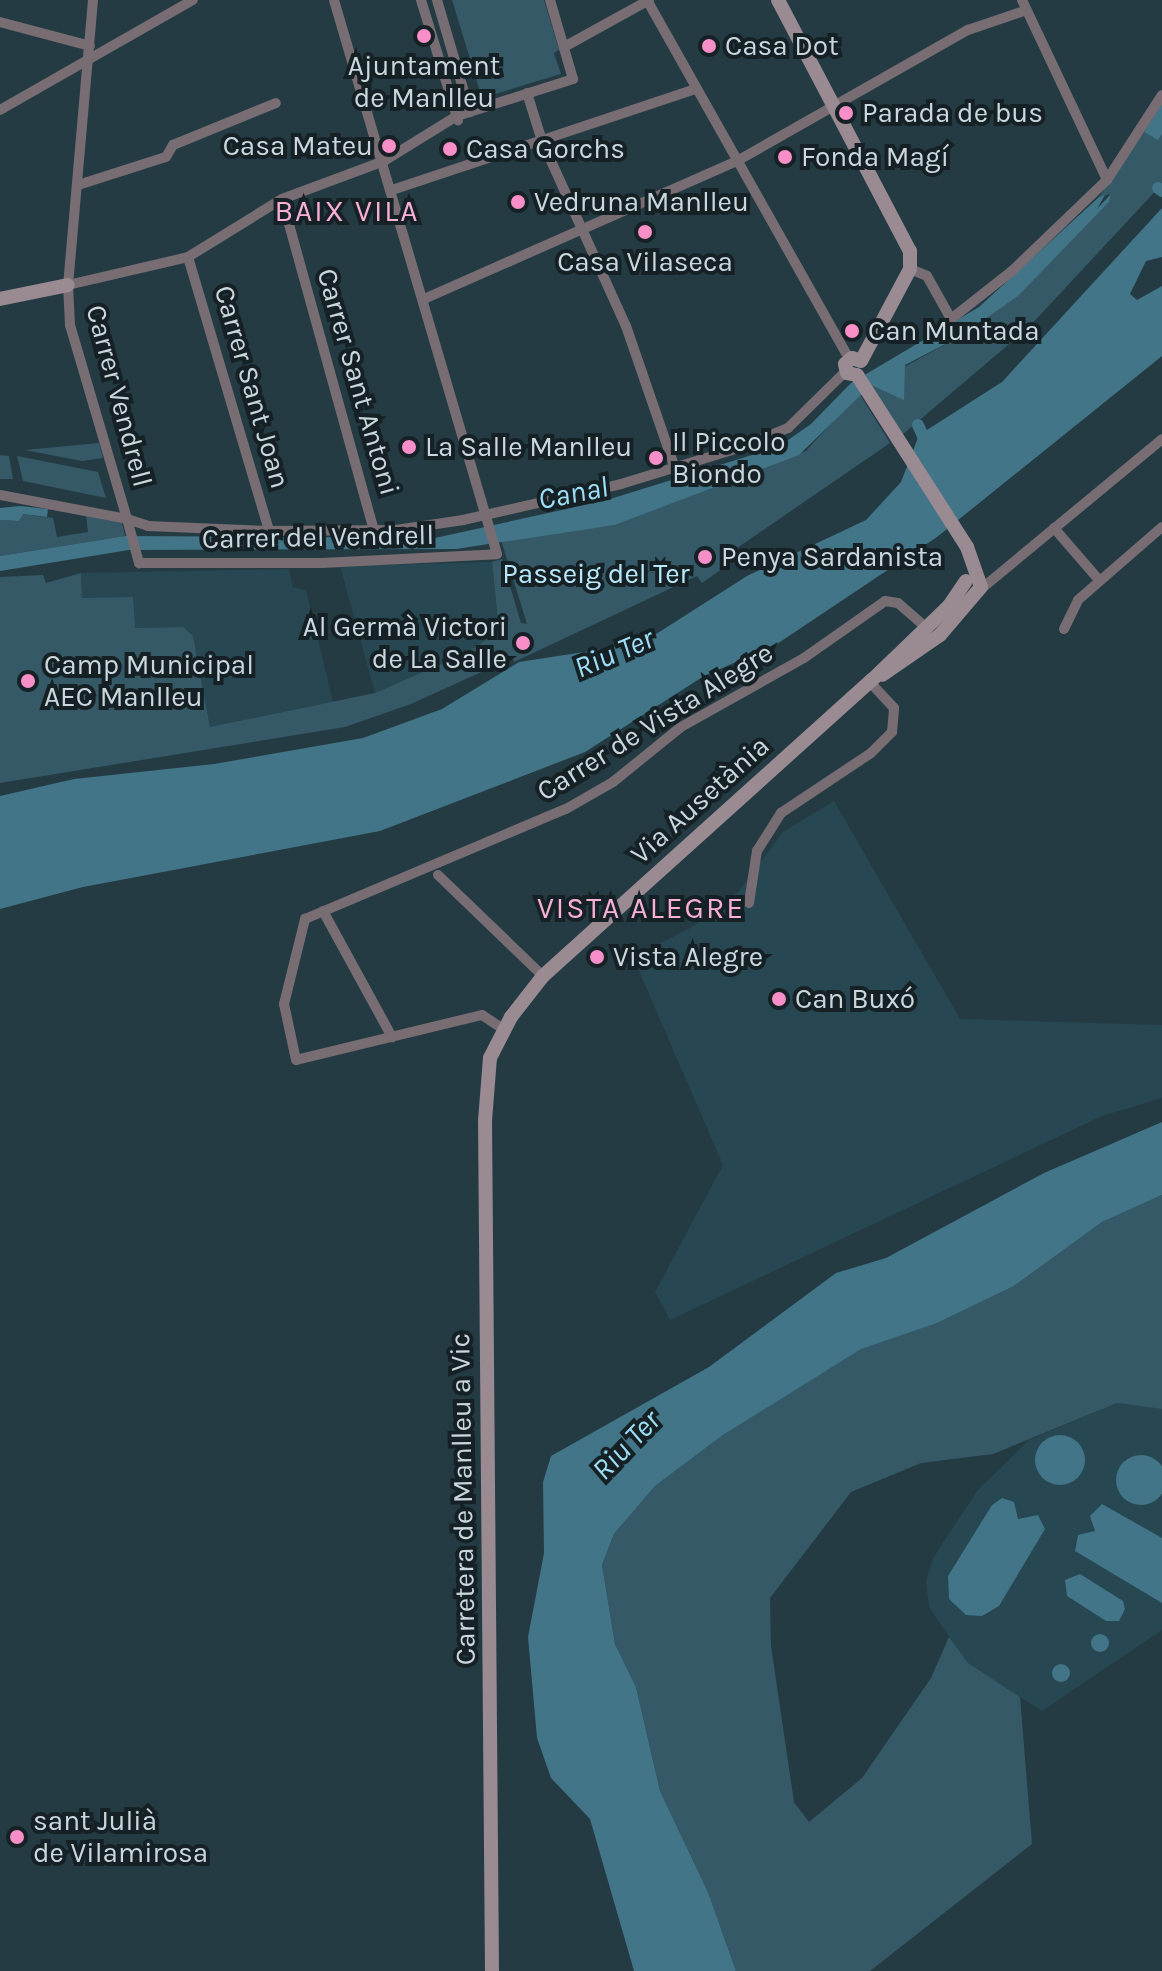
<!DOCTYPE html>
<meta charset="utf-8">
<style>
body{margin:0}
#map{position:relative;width:1162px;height:1971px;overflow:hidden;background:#243b44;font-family:Karla,sans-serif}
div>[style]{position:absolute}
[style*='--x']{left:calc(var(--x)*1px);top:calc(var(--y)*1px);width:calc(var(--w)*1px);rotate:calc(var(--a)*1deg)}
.built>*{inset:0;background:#274753}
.green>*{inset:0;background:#355967}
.water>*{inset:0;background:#417587}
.round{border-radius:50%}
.canal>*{height:12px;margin:-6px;padding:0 6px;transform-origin:6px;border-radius:6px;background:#417587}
.street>*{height:10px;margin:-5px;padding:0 5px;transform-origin:5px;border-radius:5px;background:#776d72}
.secondary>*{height:14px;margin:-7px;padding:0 7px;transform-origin:7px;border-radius:7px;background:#9a8a92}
.dots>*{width:22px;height:22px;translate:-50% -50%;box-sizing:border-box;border:4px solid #162125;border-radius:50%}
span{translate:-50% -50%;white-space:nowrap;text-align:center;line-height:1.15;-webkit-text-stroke:8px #162125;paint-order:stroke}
.poi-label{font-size:28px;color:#cad8dd}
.left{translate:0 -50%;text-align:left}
.right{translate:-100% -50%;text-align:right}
.street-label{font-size:28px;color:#cad8dd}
.park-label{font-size:28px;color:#b8e9fb}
.neighbourhood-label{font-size:30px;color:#fbb0d7;letter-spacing:2px}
.water-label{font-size:30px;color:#9edff8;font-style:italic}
</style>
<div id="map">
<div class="built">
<div style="clip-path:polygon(492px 562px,499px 631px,468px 652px,375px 693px,340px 566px)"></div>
<div style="clip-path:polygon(289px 569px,293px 587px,306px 590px,333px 702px,210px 727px,193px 636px,182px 627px,134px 628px,82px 598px,81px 573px)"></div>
<div style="clip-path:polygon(834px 801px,960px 1019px,1162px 1025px,1162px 1098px,1102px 1116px,670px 1320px,655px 1292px,723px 1165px,633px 957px,692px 927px,739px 891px,783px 832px)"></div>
<div style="clip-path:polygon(1117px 1403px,1162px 1409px,1162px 1630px,1042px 1711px,967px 1663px,929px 1607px,926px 1581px,933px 1558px,978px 1490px,1029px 1440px)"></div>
</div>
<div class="green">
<div style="clip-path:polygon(452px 0,544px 0,559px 50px,554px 53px,561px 74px,482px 98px)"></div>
<div style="clip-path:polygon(1144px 132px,1158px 139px,1162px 134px,1162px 184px,1028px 328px,902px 435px,871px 385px,959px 337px,1018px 295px,1109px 202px,1110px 194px,1099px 197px)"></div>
<div style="clip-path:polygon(859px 393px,890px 443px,724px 557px,729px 564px,702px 583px,697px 576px,514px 662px,512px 658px,411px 704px,345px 727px,0 783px,0 577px,43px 575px,46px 583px,81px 573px,82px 598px,133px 597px,135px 628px,183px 627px,193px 636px,210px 727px,375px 693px,468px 652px,499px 631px,492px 562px,502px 559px,521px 623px,527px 624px,501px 540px,615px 525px,806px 451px)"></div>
<div style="clip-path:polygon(99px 443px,103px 458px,82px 461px,25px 450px)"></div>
<div style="clip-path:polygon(0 455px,9px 456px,13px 479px,0 479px)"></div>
<div style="clip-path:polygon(17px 456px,98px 472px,106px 498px,23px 481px)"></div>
<div style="clip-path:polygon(22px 514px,53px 518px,57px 537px,88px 532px,86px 516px,122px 523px,125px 536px,0 556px,0 520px,19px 521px)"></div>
<div style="clip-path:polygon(1162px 1195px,1162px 1409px,1117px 1403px,993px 1454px,921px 1463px,851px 1492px,770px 1598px,771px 1646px,794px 1802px,809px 1822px,862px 1778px,931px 1678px,949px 1637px,968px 1663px,1020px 1697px,1032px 1844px,870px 1971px,736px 1971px,708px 1892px,660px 1791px,636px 1687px,615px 1644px,602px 1565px,614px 1534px,655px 1486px,723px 1435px,861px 1348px,937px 1323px,1014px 1286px,1102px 1222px)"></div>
</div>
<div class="water">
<div style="clip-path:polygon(1162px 103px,1162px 134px,1158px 140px,1144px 132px)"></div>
<div style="clip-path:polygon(1111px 194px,1109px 202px,1018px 296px,959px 337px,905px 365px,904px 400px,871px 385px,799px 455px,615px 525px,456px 549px,129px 550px,0 571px,0 556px,125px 536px,435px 538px,607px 500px,778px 447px,811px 424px,851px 383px,979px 307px,1099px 197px,1105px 195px,1097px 209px)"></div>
<div style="clip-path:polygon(1162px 208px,1162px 257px,1146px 261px,1130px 294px,1137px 300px,1162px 286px,1162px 356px,937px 537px,777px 644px,704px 676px,585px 752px,380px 831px,83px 887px,0 909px,0 796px,74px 779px,214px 764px,363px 738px,442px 709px,519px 662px,642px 643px,747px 576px,866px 520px,901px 482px,919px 435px,1002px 382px)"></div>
<div style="clip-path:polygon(0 508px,20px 506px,48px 509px,47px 517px,23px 514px,19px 521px,0 520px)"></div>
<div style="clip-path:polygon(1162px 1122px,1162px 1195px,1102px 1222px,1014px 1286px,937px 1323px,861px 1349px,723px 1435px,655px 1486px,614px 1534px,602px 1565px,615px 1644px,636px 1687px,660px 1791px,708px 1892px,736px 1971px,634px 1971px,590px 1819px,551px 1778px,537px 1738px,528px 1637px,544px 1553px,543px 1482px,551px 1456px,709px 1367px,836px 1273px,886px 1258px,1044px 1173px)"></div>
<div class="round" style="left:1035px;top:1435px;width:50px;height:50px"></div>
<div class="round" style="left:1116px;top:1455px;width:50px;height:50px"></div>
<div style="clip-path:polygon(1002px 1498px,1014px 1502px,1018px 1519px,1038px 1515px,1045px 1529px,999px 1606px,982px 1616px,966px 1615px,949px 1599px,948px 1576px,992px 1505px)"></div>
<div style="clip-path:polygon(1102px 1504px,1162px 1538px,1162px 1603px,1075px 1551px,1078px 1535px,1095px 1531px,1090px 1516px)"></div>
<div style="clip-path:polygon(1080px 1574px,1123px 1601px,1125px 1609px,1119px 1621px,1106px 1621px,1067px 1596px,1065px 1580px)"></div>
<div class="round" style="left:1091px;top:1634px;width:18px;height:18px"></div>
<div class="round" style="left:1052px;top:1664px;width:18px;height:18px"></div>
</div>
<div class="canal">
<div style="--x:1158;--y:188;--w:5;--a:37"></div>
<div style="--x:918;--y:425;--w:24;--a:66"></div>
</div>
<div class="street">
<div style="--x:93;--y:0;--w:286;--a:95"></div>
<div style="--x:68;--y:285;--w:40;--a:87.1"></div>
<div style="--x:70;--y:325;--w:202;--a:73.6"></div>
<div style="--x:127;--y:519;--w:22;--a:18"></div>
<div style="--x:148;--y:526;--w:121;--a:2.4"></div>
<div style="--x:269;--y:531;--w:127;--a:-0.5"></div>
<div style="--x:396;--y:530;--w:68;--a:-8.5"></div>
<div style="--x:463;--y:520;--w:162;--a:-12.8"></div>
<div style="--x:621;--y:484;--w:123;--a:-17"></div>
<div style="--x:739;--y:448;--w:53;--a:-22.2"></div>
<div style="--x:788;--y:428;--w:81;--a:-44.5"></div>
<div style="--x:421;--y:0;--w:126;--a:72.9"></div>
<div style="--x:437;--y:0;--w:117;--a:73.6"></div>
<div style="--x:647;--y:0;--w:412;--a:60.6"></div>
<div style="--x:1022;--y:0;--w:199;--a:64.7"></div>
<div style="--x:0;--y:22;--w:93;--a:14.9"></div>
<div style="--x:564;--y:47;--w:97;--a:-28.9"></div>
<div style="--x:527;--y:93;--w:50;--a:72.6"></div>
<div style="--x:542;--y:141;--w:203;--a:65.6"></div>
<div style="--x:626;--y:326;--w:150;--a:71"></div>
<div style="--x:0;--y:110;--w:222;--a:-29.7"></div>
<div style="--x:78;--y:185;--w:92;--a:-17.7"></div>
<div style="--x:166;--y:157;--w:14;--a:-60"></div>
<div style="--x:173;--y:145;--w:111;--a:-22.2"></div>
<div style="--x:392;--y:190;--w:319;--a:-18.4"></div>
<div style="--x:282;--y:199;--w:345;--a:74.5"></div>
<div style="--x:188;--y:257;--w:286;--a:73.5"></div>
<div style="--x:910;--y:269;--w:18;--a:22"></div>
<div style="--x:927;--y:276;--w:49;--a:60.8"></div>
<div style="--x:951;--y:319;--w:78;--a:-38.2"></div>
<div style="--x:1012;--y:271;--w:132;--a:-43.8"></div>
<div style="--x:1107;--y:180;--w:101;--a:-57.1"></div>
<div style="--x:68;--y:285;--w:123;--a:-13.1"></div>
<div style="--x:188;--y:257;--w:110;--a:-31.7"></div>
<div style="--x:282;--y:199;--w:109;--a:-20.4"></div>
<div style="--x:384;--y:161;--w:86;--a:-31.7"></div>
<div style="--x:457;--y:116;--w:122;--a:-17.7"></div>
<div style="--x:573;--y:79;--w:82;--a:-106.2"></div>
<div style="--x:424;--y:299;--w:342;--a:-23.8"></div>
<div style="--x:737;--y:161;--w:266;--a:-29.6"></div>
<div style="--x:968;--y:30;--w:62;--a:-18.7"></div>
<div style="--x:0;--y:495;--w:129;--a:10.7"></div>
<div style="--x:127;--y:519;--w:46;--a:74.7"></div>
<div style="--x:139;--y:563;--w:183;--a:0"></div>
<div style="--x:322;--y:563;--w:175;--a:-2.9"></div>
<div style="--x:497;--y:554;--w:577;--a:-106.4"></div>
<div style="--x:1054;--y:528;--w:69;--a:49.1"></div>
<div style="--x:981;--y:589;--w:235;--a:-39.6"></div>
<div style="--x:1064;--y:629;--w:32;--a:-64"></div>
<div style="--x:1078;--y:600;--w:111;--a:-41"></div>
<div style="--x:438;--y:875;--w:146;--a:43.9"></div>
<div style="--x:749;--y:903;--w:53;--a:-81.3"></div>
<div style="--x:757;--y:851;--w:45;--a:-57.7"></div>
<div style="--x:781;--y:813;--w:108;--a:-33.7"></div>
<div style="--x:871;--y:753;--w:30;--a:-45"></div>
<div style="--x:892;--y:732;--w:24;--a:-85"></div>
<div style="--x:894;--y:708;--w:35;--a:-133"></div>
<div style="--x:323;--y:911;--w:144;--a:61.3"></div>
<div style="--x:503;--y:1029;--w:25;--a:-146"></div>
<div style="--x:482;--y:1015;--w:191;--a:166.4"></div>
<div style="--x:296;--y:1060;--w:57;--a:-102.1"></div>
<div style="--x:284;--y:1004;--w:88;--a:-76.1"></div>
<div style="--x:305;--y:919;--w:283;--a:-22.9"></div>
<div style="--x:566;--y:809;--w:54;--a:-29.9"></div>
<div style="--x:613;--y:782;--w:87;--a:-39"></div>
<div style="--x:681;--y:727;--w:141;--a:-29.3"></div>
<div style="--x:804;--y:658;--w:99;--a:-35.1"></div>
<div style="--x:885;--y:601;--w:13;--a:9"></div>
<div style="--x:898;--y:603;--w:37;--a:41"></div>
</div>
<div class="secondary">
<div style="--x:778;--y:0;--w:284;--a:62.3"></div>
<div style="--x:910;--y:251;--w:18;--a:90"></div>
<div style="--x:910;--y:269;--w:104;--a:118"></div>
<div style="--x:0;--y:299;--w:69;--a:-11.6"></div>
<div style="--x:857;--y:375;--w:204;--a:57.4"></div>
<div style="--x:967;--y:547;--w:42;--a:70.7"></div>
<div style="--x:981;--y:587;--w:63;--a:130.5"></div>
<div style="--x:940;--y:635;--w:70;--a:145.4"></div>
<div style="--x:857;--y:375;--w:10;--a:-169"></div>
<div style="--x:847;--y:373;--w:9;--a:-103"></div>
<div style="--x:845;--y:364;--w:9;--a:-41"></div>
<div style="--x:852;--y:358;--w:9;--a:18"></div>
<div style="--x:492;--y:1971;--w:850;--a:-90.47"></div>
<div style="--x:485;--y:1121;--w:63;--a:-85.5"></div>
<div style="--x:490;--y:1058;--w:46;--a:-62.9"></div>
<div style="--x:511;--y:1017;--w:52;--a:-52"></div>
<div style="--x:543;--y:976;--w:443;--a:-42"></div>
<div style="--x:872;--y:680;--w:107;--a:-43.9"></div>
<div style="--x:949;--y:606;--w:30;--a:-56"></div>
</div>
<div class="dots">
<div style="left:424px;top:36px;background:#f98fc9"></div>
<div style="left:709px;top:46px;background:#f98fc9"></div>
<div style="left:846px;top:113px;background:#f98fc9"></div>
<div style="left:389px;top:146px;background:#f98fc9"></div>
<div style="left:450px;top:149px;background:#f98fc9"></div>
<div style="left:785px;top:157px;background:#f98fc9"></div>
<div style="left:518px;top:202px;background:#f98fc9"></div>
<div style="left:645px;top:232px;background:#f98fc9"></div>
<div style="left:852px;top:331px;background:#f98fc9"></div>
<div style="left:409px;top:447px;background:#f98fc9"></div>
<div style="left:656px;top:458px;background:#f98fc9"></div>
<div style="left:705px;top:557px;background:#f98fc9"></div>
<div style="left:523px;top:643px;background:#f98fc9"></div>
<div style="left:28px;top:681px;background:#f98fc9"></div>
<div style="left:597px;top:957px;background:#f98fc9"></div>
<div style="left:779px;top:999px;background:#f98fc9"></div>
<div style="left:17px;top:1837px;background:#f98fc9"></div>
</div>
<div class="poi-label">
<span class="left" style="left:725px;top:46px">Casa Dot</span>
<span style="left:424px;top:82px">Ajuntament<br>de Manlleu</span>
<span class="left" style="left:862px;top:113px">Parada de bus</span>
<span class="right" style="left:373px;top:146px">Casa Mateu</span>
<span class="left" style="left:466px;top:149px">Casa Gorchs</span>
<span class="left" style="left:801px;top:157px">Fonda Magí</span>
<span class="left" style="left:534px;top:202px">Vedruna Manlleu</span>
<span style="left:645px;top:262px">Casa Vilaseca</span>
<span class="left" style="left:868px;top:331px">Can Muntada</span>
<span class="left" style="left:672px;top:458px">Il Piccolo<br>Biondo</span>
<span class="left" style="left:425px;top:447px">La Salle Manlleu</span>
<span class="left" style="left:721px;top:557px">Penya Sardanista</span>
<span class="right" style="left:507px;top:643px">Al Germà Victori<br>de La Salle</span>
<span class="left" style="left:44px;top:681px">Camp Municipal<br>AEC Manlleu</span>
<span class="left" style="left:613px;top:957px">Vista Alegre</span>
<span class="left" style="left:795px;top:999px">Can Buxó</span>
<span class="left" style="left:33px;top:1837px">sant Julià<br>de Vilamirosa</span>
</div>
<div class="street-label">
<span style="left:358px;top:382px;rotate:74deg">Carrer Sant Antoni</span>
<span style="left:252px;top:387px;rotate:74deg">Carrer Sant Joan</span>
<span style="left:119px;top:396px;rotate:75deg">Carrer Vendrell</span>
<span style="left:318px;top:537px;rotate:-1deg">Carrer del Vendrell</span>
<span style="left:655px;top:722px;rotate:-32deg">Carrer de Vista Alegre</span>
<span style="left:700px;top:800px;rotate:-42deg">Via Ausetània</span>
<span style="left:463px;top:1499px;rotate:-91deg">Carretera de Manlleu a Vic</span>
</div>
<div class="park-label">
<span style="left:596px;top:574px">Passeig del Ter</span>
</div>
<div class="neighbourhood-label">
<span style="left:347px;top:211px">BAIX VILA</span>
<span style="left:641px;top:908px">VISTA ALEGRE</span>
</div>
<div class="water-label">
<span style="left:573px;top:493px;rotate:-11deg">Canal</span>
<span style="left:614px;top:653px;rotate:-23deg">Riu Ter</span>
<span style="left:626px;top:1445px;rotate:-46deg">Riu Ter</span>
</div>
</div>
